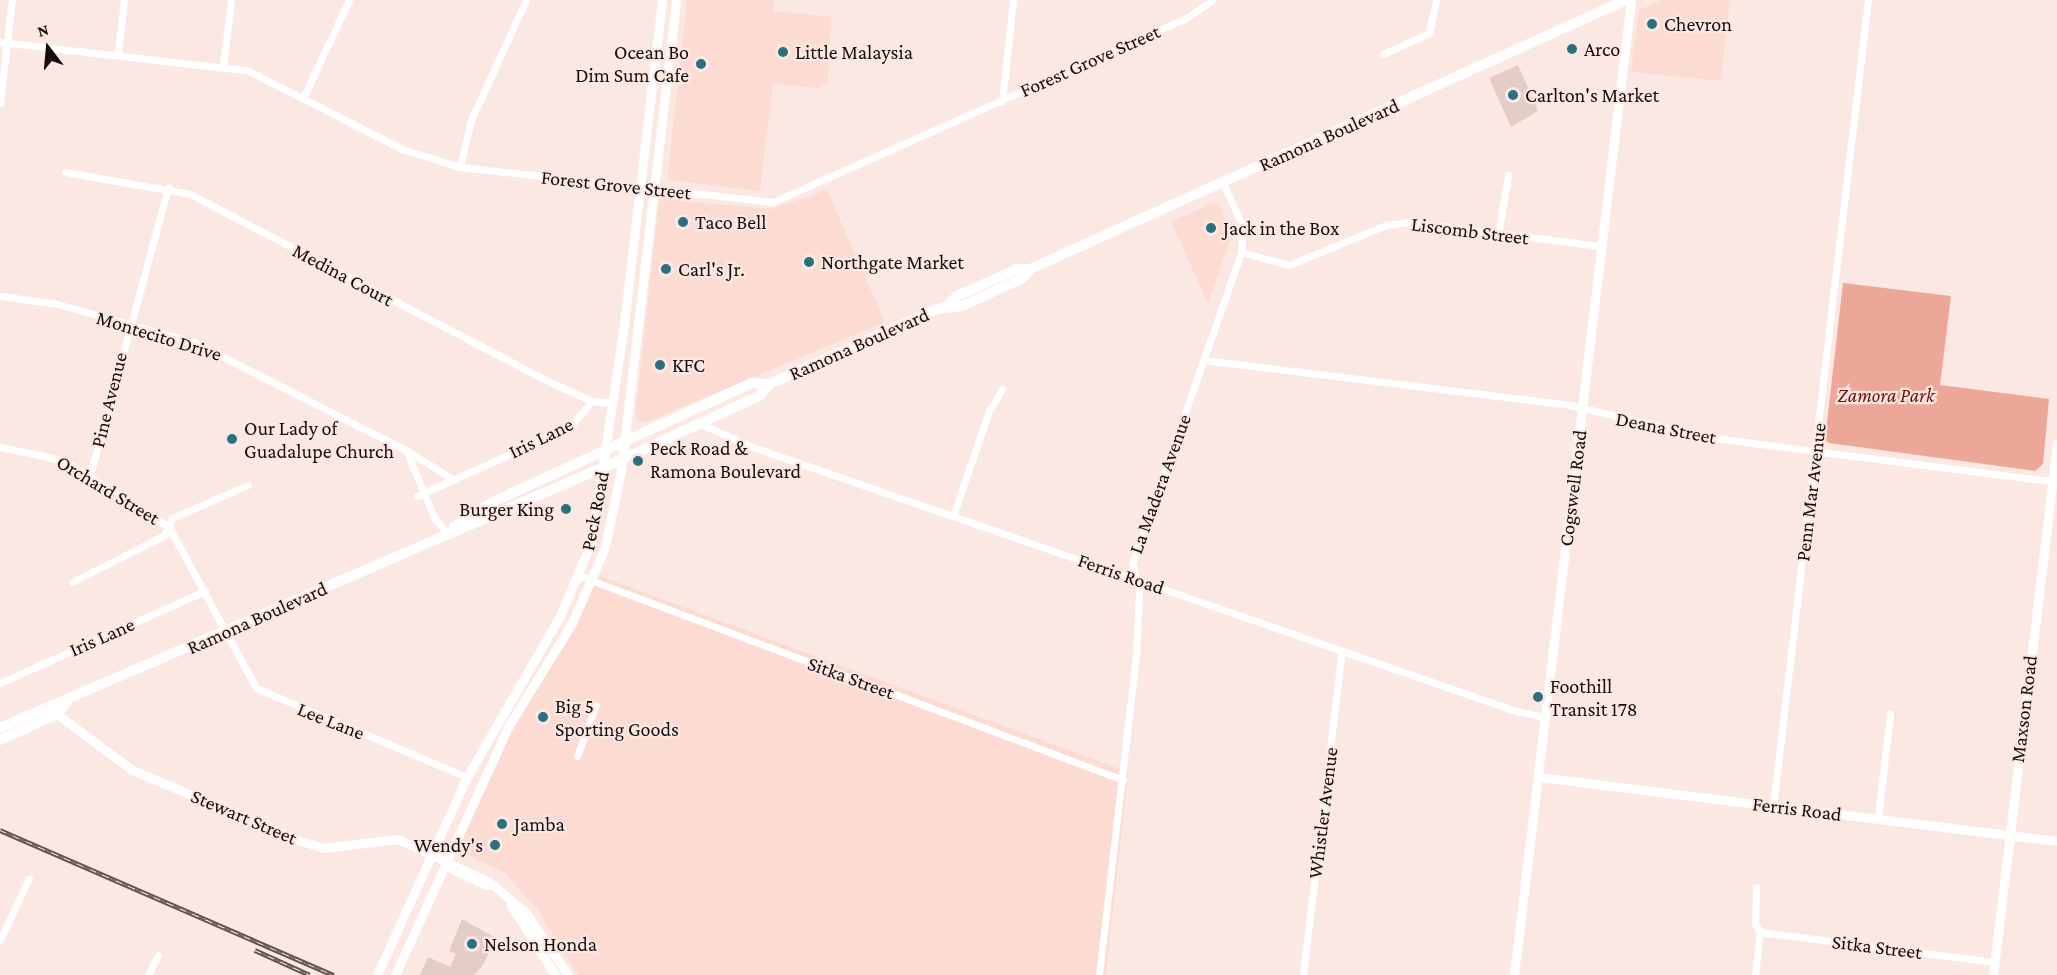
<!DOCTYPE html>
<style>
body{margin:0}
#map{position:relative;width:2057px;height:975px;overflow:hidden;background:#fce8e3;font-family:"Crimson Pro",serif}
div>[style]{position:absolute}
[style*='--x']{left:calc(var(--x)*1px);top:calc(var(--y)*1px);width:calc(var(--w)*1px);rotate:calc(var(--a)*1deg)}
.built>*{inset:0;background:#fcdbd3}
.green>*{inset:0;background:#eda798}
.building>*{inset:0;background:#e5cdc7}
.street>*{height:7px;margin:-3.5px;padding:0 3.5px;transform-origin:3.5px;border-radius:3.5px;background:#fff}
.secondary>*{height:9px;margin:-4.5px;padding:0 4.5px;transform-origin:4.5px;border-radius:4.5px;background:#fff}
.primary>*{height:10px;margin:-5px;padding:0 5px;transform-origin:5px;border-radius:5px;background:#fff}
.rail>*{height:4.5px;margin-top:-2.25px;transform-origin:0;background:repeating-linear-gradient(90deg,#fce8e3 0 7px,#615553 0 14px);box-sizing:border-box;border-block:2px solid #615553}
.dots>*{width:16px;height:16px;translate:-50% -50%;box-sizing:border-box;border:3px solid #fce8e3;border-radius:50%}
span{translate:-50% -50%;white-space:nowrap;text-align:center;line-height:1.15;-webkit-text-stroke:4.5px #fce8e3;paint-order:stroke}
.poi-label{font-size:20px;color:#150d0c}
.left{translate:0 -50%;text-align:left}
.right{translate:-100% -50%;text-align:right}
.street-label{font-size:20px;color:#150d0c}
.park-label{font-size:20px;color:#790e00;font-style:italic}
.north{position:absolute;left:18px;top:18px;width:60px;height:60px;-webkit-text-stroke:4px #fce8e3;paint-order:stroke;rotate:344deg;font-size:16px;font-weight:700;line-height:24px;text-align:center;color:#150d0c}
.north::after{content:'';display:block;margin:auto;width:21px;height:27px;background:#150d0c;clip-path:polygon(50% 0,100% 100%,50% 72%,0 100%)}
</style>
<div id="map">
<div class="built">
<div style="clip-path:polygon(687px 0,774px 0,774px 11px,831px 17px,828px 80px,820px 88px,773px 84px,760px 191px,667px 180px)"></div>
<div style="clip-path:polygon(1662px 0,1730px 0,1721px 81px,1631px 72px,1639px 10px)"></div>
<div style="clip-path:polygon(827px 190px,885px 322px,644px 423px,635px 419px,659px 199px,772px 209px)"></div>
<div style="clip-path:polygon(1213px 203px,1221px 206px,1230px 241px,1208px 303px,1171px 222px)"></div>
<div style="clip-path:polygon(600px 576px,1128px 772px,1106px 975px,578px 975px,537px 909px,505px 873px,457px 850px,501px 746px)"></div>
</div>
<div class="green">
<div style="clip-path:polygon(1843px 283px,1951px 296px,1940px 385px,2049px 399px,2043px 464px,2035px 471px,1829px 443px,1825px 440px)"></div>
</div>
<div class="building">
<div style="clip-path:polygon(1518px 65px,1538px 111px,1511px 127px,1489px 78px)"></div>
<div style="clip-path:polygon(462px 919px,496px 938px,483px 965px,474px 975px,420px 975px,428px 957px,450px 967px,456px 954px,449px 951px)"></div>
</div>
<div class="street">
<div style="--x:0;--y:42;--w:251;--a:6.6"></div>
<div style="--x:249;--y:71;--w:172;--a:27"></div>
<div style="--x:402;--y:149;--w:61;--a:17.2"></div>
<div style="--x:460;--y:167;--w:315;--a:6.4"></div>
<div style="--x:773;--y:202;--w:454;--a:-24"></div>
<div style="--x:1188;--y:17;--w:29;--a:-35"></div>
<div style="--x:118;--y:52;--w:52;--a:-83.4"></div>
<div style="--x:1383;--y:54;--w:51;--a:-24.5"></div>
<div style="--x:1429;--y:33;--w:34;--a:-78"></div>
<div style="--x:223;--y:66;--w:66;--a:-83.1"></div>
<div style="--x:304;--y:96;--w:106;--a:-64.9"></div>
<div style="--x:1002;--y:101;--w:102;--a:-83.8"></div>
<div style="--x:0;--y:103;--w:104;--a:-83.4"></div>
<div style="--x:460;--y:167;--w:48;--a:-76.8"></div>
<div style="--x:471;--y:120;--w:132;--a:-65.4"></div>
<div style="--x:65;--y:172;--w:127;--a:10"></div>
<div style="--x:190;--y:194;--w:406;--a:27.6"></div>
<div style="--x:550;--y:382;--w:46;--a:24.3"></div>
<div style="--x:592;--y:401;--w:21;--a:5"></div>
<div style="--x:1498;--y:235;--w:61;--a:-80.5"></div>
<div style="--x:1241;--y:252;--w:50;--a:15.2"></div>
<div style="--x:1289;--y:265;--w:105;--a:-22.4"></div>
<div style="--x:1386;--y:225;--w:22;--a:-8"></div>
<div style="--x:1408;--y:222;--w:194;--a:7.1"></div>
<div style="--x:0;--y:296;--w:58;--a:8"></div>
<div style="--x:57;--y:304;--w:142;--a:15.5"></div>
<div style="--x:194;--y:342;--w:238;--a:27"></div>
<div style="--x:406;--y:450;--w:57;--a:32"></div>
<div style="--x:1204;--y:360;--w:369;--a:7"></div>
<div style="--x:1570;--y:405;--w:140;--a:13.2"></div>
<div style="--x:1706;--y:437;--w:354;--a:7.3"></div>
<div style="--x:701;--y:424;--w:51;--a:24.5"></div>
<div style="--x:747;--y:445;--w:814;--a:19.08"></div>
<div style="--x:1516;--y:711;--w:30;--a:12"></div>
<div style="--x:0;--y:447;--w:64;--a:11.7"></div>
<div style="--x:63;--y:460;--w:125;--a:32.3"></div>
<div style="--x:169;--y:527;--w:183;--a:61.6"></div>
<div style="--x:256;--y:688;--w:229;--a:22.9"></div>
<div style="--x:406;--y:450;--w:73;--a:67.3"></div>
<div style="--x:434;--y:517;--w:19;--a:51"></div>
<div style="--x:90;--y:475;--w:298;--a:-74.8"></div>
<div style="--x:417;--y:496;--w:168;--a:-24.3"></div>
<div style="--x:570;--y:427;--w:34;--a:-50"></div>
<div style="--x:953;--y:516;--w:111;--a:-71.1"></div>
<div style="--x:989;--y:411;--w:26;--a:-59"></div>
<div style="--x:580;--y:576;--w:580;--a:20.59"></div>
<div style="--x:72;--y:582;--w:104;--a:-26.8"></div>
<div style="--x:165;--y:535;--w:18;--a:-68"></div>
<div style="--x:172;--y:518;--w:83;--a:-23.5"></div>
<div style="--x:0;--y:683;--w:225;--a:-24.2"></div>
<div style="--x:577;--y:756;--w:54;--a:-69.6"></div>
<div style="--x:1773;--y:806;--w:812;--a:-83.28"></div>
<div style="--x:1878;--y:818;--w:105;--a:-83.4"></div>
<div style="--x:1760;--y:932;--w:236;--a:7.3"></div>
<div style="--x:0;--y:940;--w:68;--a:-64.9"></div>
<div style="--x:148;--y:975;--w:22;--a:-63"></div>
<div style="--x:1099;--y:975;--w:320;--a:-83.4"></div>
<div style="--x:1136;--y:657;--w:67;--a:-87.4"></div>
<div style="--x:1139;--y:590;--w:27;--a:-105"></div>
<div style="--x:1132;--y:564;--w:330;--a:-70.7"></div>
<div style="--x:1241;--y:252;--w:25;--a:-85"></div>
<div style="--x:1243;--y:227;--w:48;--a:-114.4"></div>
<div style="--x:1303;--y:975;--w:327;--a:-83.2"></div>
<div style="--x:1755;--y:975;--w:43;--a:-83.4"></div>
<div style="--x:1760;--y:932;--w:9;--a:-122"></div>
<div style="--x:1755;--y:924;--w:37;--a:-88"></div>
</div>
<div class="secondary">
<div style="--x:57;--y:714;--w:94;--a:36.7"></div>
<div style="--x:132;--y:770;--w:183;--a:22.8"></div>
<div style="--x:301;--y:841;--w:24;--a:17"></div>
<div style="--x:324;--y:848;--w:75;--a:-6.9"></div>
<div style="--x:398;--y:839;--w:101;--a:25.3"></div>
<div style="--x:489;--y:882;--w:48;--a:40"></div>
<div style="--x:526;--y:913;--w:75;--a:55.9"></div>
<div style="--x:1538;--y:777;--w:523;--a:7.03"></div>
<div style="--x:452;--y:869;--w:38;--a:25"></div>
<div style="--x:511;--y:905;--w:83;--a:57.8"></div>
<div style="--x:377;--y:975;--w:217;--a:-65.6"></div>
<div style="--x:467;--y:777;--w:186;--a:-60"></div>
<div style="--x:560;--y:616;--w:79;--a:-67"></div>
<div style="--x:591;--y:543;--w:213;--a:-81.4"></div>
<div style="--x:623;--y:332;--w:334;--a:-83.3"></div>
<div style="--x:395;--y:975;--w:273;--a:-65.5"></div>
<div style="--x:508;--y:727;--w:122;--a:-58.4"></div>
<div style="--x:572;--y:623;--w:83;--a:-66.5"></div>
<div style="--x:605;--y:547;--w:79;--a:-78.3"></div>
<div style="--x:621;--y:470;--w:473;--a:-83.3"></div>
<div style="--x:1514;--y:975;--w:982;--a:-83.16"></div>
<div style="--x:1993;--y:975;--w:535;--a:-83.13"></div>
</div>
<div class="primary">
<div style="--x:947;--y:306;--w:14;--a:-45"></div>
<div style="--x:957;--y:296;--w:66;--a:-24.2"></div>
<div style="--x:1017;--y:269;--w:13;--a:0"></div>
<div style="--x:1030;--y:269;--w:654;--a:-24.29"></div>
<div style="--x:454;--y:526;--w:46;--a:-31.6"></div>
<div style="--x:493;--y:502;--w:285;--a:-24.7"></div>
<div style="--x:752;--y:383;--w:18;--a:3"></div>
<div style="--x:0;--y:728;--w:691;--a:-23.37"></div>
<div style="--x:634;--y:454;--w:138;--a:-24.9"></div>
<div style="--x:759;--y:396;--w:16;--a:-47"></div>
<div style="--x:770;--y:384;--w:48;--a:-24.4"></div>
<div style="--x:814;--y:364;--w:135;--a:-24.1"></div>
<div style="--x:937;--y:309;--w:25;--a:-7"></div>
<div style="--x:962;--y:306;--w:67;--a:-24.7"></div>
<div style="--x:1023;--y:278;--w:11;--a:-52"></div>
<div style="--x:0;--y:740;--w:63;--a:-24.5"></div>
<div style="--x:57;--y:714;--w:16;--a:-50"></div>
</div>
<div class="rail">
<div style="--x:0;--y:830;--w:364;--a:23.5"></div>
<div style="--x:255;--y:950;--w:60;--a:24.4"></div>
</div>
<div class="dots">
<div style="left:1652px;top:24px;background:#2a717e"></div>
<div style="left:1572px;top:49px;background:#2a717e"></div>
<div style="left:783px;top:52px;background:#2a717e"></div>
<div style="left:701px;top:64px;background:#2a717e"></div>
<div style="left:1513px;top:95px;background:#2a717e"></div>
<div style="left:683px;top:222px;background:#2a717e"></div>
<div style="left:1211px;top:228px;background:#2a717e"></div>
<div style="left:809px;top:262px;background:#2a717e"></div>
<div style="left:666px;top:269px;background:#2a717e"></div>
<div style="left:660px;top:365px;background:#2a717e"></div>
<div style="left:232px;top:439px;background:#2a717e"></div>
<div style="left:638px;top:461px;background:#2a717e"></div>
<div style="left:566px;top:509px;background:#2a717e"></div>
<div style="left:1538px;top:697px;background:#2a717e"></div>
<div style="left:543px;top:717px;background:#2a717e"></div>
<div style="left:502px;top:824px;background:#2a717e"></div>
<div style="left:495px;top:845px;background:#2a717e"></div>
<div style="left:472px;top:944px;background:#2a717e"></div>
</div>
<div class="poi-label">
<span class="left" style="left:1664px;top:24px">Chevron</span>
<span class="left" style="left:1584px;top:49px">Arco</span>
<span class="right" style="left:689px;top:64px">Ocean Bo<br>Dim Sum Cafe</span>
<span class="left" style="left:795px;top:52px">Little Malaysia</span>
<span class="left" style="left:1525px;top:95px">Carlton's Market</span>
<span class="left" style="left:695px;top:222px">Taco Bell</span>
<span class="left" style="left:1223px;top:228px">Jack in the Box</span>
<span class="left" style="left:821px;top:262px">Northgate Market</span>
<span class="left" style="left:678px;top:269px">Carl's Jr.</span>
<span class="left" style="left:672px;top:365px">KFC</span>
<span class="left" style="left:244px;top:440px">Our Lady of<br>Guadalupe Church</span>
<span class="left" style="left:650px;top:460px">Peck Road &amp;<br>Ramona Boulevard</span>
<span class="right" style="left:554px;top:509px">Burger King</span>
<span class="left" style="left:1550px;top:698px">Foothill<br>Transit 178</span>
<span class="left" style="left:555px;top:718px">Big 5<br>Sporting Goods</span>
<span class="left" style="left:514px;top:824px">Jamba</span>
<span class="right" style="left:483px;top:845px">Wendy's</span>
<span class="left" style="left:484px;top:944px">Nelson Honda</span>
</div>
<div class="street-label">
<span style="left:1090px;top:61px;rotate:-24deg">Forest Grove Street</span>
<span style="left:1329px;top:135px;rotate:-24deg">Ramona Boulevard</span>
<span style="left:616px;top:185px;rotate:6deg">Forest Grove Street</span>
<span style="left:1470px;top:231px;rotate:7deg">Liscomb Street</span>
<span style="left:343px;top:275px;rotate:28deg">Medina Court</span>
<span style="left:159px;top:336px;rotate:17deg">Montecito Drive</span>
<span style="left:859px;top:344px;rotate:-24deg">Ramona Boulevard</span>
<span style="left:109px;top:400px;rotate:-76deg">Pine Avenue</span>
<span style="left:1666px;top:428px;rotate:11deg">Deana Street</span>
<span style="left:541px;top:438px;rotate:-26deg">Iris Lane</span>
<span style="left:1160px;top:484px;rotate:-70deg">La Madera Avenue</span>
<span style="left:1573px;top:488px;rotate:-83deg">Cogswell Road</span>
<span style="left:108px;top:490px;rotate:31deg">Orchard Street</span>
<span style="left:1811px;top:492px;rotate:-83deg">Penn Mar Avenue</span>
<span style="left:595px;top:511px;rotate:-79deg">Peck Road</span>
<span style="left:1121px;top:574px;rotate:19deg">Ferris Road</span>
<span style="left:257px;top:618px;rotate:-24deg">Ramona Boulevard</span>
<span style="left:102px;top:637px;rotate:-24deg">Iris Lane</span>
<span style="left:851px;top:678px;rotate:20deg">Sitka Street</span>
<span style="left:2024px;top:709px;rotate:-83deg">Maxson Road</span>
<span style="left:331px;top:721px;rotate:22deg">Lee Lane</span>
<span style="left:1797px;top:809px;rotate:7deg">Ferris Road</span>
<span style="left:1323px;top:813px;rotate:-83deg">Whistler Avenue</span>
<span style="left:244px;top:817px;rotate:23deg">Stewart Street</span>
<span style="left:1877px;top:947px;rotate:7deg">Sitka Street</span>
</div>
<div class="park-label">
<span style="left:1886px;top:395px">Zamora Park</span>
</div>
<div class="north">N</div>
</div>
